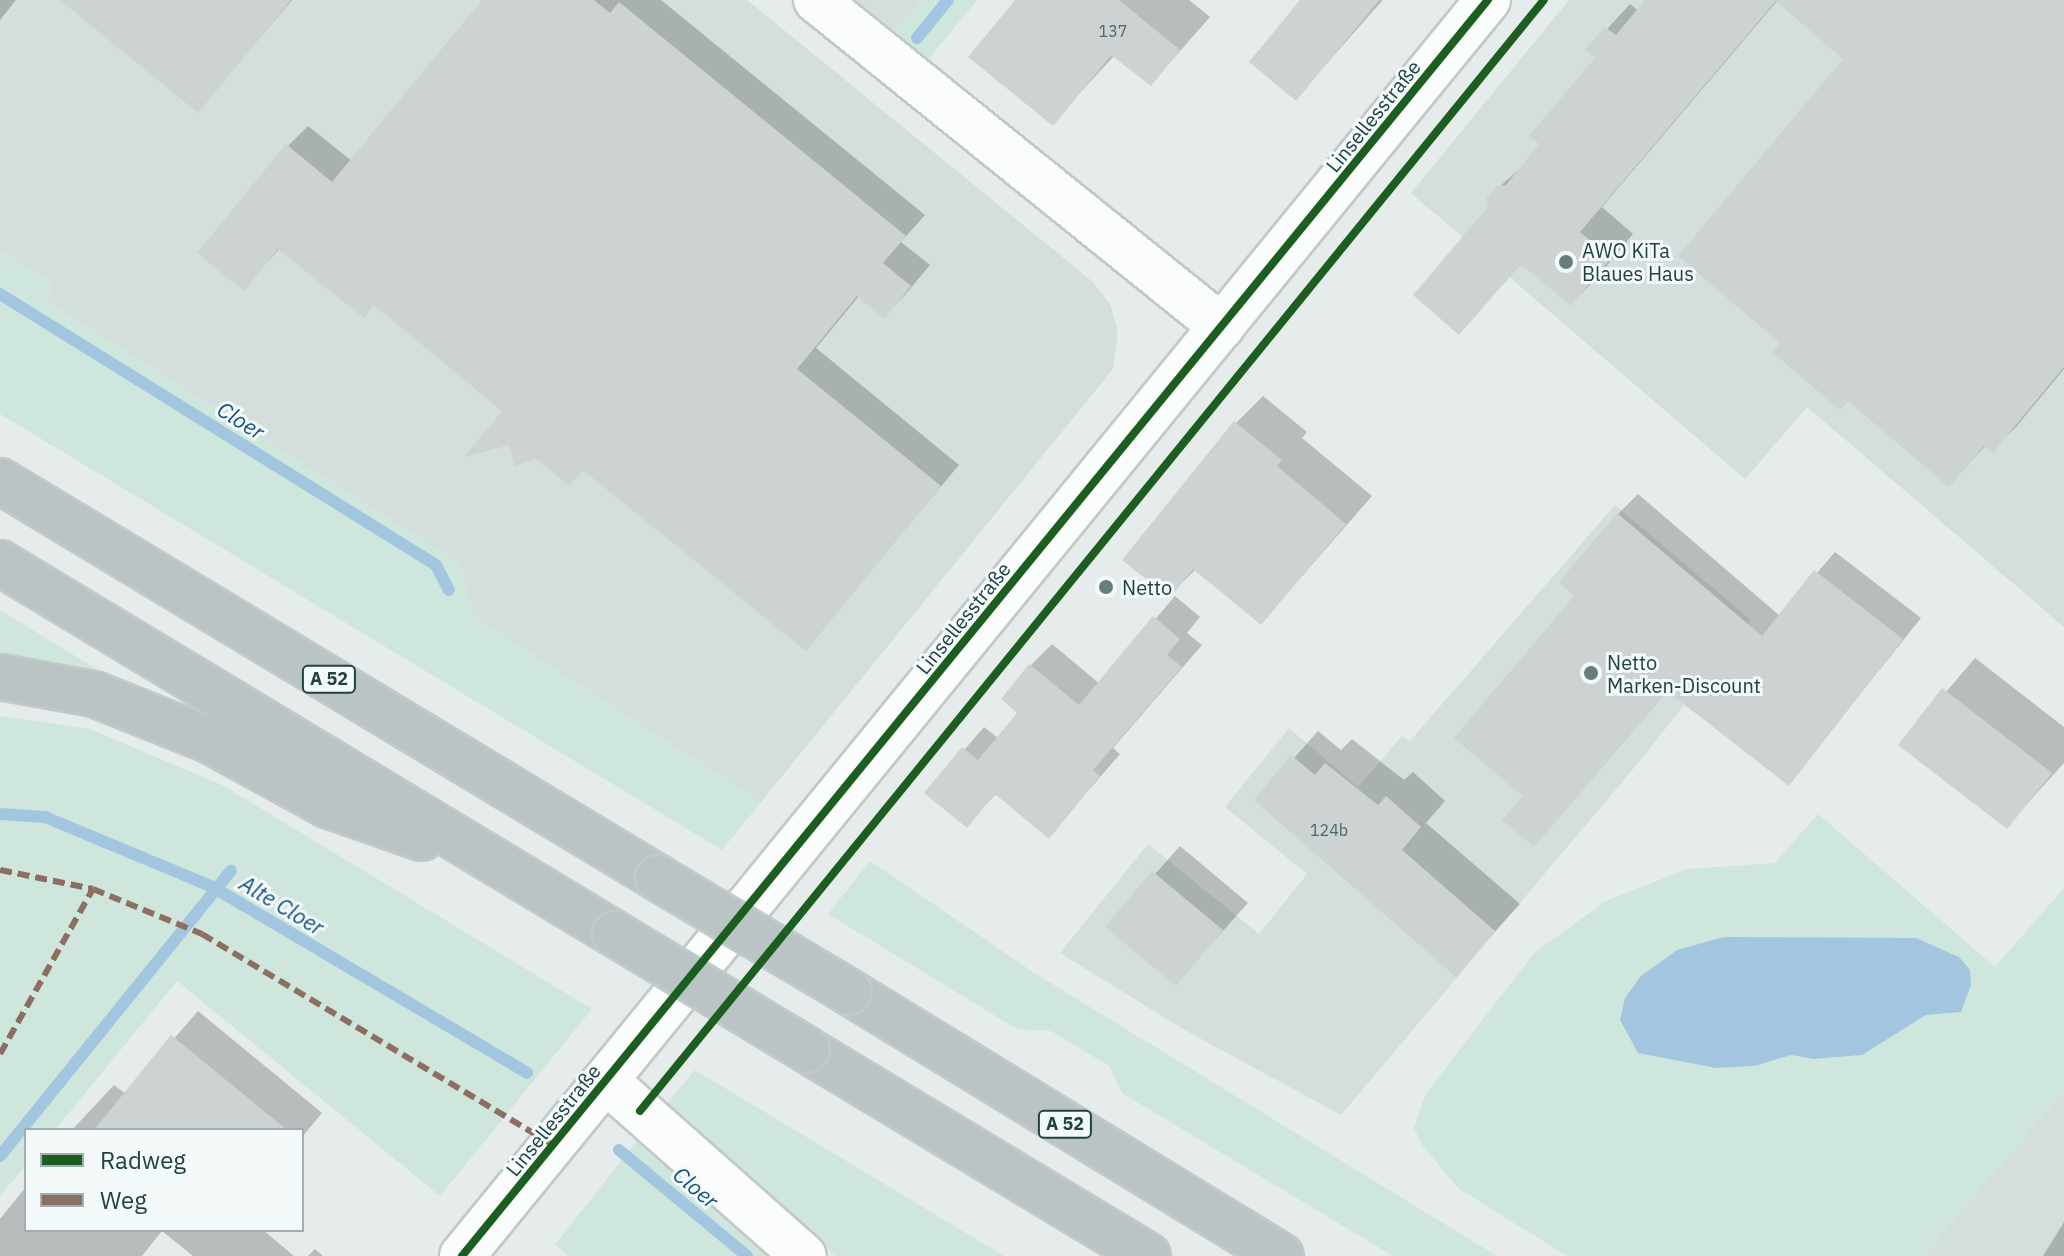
<!DOCTYPE html>
<meta charset="utf-8">
<style>
body{margin:0}
#map{position:relative;width:2064px;height:1256px;overflow:hidden;background:#e6eceb;font-family:"IBM Plex Sans",sans-serif}
div>[style]{position:absolute}
[style*='--x']{left:calc(var(--x)*1px);top:calc(var(--y)*1px);width:calc(var(--w)*1px);rotate:calc(var(--a)*1deg)}
.built>*{inset:0;background:#d3dedd}
.green>*{inset:0;background:#cee6dc}
.water>*{inset:0;background:#a2c6df}
.shadow>*{inset:0;background:#0003}
.stream>*{height:12px;margin:-6px;padding:0 6px;transform-origin:6px;border-radius:6px;background:#a2c6df}
.building>*{inset:0;background:#ccd3d2}
.roads{filter:drop-shadow(2px 0 #c3c9c8) drop-shadow(-2px 0 #c3c9c8) drop-shadow(0 2px #c3c9c8) drop-shadow(0 -2px #c3c9c8)}
.street>*{height:44px;margin:-22px;padding:0 22px;transform-origin:22px;border-radius:22px;background:#fbfcfc}
.secondary>*{height:44px;margin:-22px;padding:0 22px;transform-origin:22px;border-radius:22px;background:#fbfcfc}
.highway>*{height:44px;margin:-22px;padding:0 22px;transform-origin:22px;border-radius:22px;background:#bbc4c4}
.bridges{filter:drop-shadow(2px 0 #c1cbcb) drop-shadow(-2px 0 #c1cbcb) drop-shadow(0 2px #c1cbcb) drop-shadow(0 -2px #c1cbcb)}
.highway-bridge>*{height:44px;margin:-22px;padding:0 22px;transform-origin:22px;border-radius:22px;background:#bbc4c4}
.quiet>*{height:6px;margin-top:-3px;transform-origin:0;background:repeating-linear-gradient(90deg,#8d6e63 0 12px,transparent 0 18px)}
.cycleway>*{height:8px;margin:-4px;padding:0 4px;transform-origin:4px;border-radius:4px;background:#1b5e20}
.dots>*{width:22px;height:22px;translate:-50% -50%;box-sizing:border-box;border:4px solid #f4faf9;border-radius:50%}
span{translate:-50% -50%;white-space:nowrap;text-align:center;line-height:1.15;-webkit-text-stroke:6px #f4faf9;paint-order:stroke}
.number-label{font-size:16px;color:#4c6768}
.number-label span{-webkit-text-stroke-width:0}
.shield-label span{padding:2px 6px;background:#f4faf9;border:2px solid;border-radius:6px;-webkit-text-stroke-width:0}
.shield-label{font-size:18px;color:#204243;font-weight:700}
.street-label{font-size:20px;color:#204243}
.poi-label{font-size:20px;color:#204243}
.left{translate:0 -50%;text-align:left}
.water-label{font-size:22px;color:#135286;font-style:italic}
.legend{position:absolute;left:24px;top:1128px;width:280px;height:104px;box-sizing:border-box;background:#f4faf9;border:2px solid #9fb0b0;margin:0;padding:10px 14px;list-style:none;font-size:24px;color:#204243}
.legend li{display:flex;align-items:center;gap:16px;height:40px}
.legend b{width:40px;border:2px solid #9fb0b0}
</style>
<div id="map">
<div class="built">
<div style="clip-path:polygon(0 0,747px 0,1093px 282px,1110px 304px,1118px 332px,1113px 369px,761px 802px,474px 617px,460px 564px,43px 299px,55px 285px,0 250px)"></div>
<div style="clip-path:polygon(853px 0,921px 0,894px 33px)"></div>
<div style="clip-path:polygon(1569px 0,2064px 0,2064px 627px,1807px 407px,1745px 479px,1411px 193px)"></div>
<div style="clip-path:polygon(1615px 505px,1751px 620px,1639px 762px,1341px 1115px,1183px 1029px,1060px 953px,1148px 844px,1259px 934px,1307px 874px,1225px 807px,1289px 728px,1358px 787px,1402px 736px,1410px 741px)"></div>
<div style="clip-path:polygon(2064px 1091px,2064px 1256px,1923px 1256px)"></div>
</div>
<div class="green">
<div style="clip-path:polygon(921px 0,977px 0,927px 61px,894px 33px)"></div>
<div style="clip-path:polygon(0 250px,55px 285px,43px 299px,460px 564px,474px 617px,761px 802px,722px 850px,0 414px)"></div>
<div style="clip-path:polygon(0 610px,121px 684px,59px 663px,0 656px)"></div>
<div style="clip-path:polygon(0 716px,90px 729px,222px 785px,592px 1009px,440px 1196px,177px 981px,55px 1130px,26px 1130px,26px 1165px,0 1196px)"></div>
<div style="clip-path:polygon(evenodd,1818px 814px,1995px 967px,2064px 888px,2064px 1091px,1923px 1256px,1567px 1256px,1458px 1188px,1422px 1145px,1414px 1128px,1425px 1095px,1534px 953px,1606px 901px,1687px 869px,1775px 863px,1818px 814px,1625px 998px,1961px 1012px,1926px 1015px,1862px 1055px,1814px 1059px,1791px 1055px,1755px 1066px,1716px 1068px,1638px 1053px,1621px 1020px,1625px 998px)"></div>
<div style="clip-path:polygon(870px 861px,1036px 974px,1497px 1256px,1393px 1256px,1122px 1093px,1109px 1066px,1051px 1031px,1017px 1029px,828px 914px)"></div>
<div style="clip-path:polygon(695px 1070px,1004px 1256px,835px 1256px,664px 1107px)"></div>
<div style="clip-path:polygon(639px 1138px,772px 1256px,568px 1256px,555px 1245px)"></div>
</div>
<div class="water">
<div style="clip-path:polygon(1724px 937px,1916px 938px,1959px 957px,1970px 970px,1971px 985px,1961px 1012px,1926px 1015px,1862px 1055px,1814px 1059px,1791px 1055px,1755px 1066px,1716px 1068px,1638px 1053px,1620px 1020px,1625px 998px,1641px 976px,1677px 950px)"></div>
</div>
<div class="shadow">
<div style="clip-path:polygon(0 0,16px 0,0 20px)"></div>
<div style="clip-path:polygon(63px 0,292px 0,198px 110px)"></div>
<div style="clip-path:polygon(485px 0,661px 0,925px 215px,901px 242px,930px 265px,904px 296px,884px 316px,859px 296px,816px 348px,959px 465px,805px 648px,584px 468px,538px 457px,505px 410px,375px 304px,280px 248px,244px 288px,288px 146px,308px 126px,352px 161px)"></div>
<div style="clip-path:polygon(1017px 0,1189px 0,1210px 17px,1151px 84px,1115px 55px,1052px 123px)"></div>
<div style="clip-path:polygon(1303px 0,1383px 0,1296px 98px)"></div>
<div style="clip-path:polygon(1649px 0,2064px 0,2064px 369px,2016px 427px,1993px 450px,1986px 445px,1949px 485px,1783px 343px,1846px 59px,1778px 0,1602px 207px,1633px 234px,1595px 280px,1571px 304px,1522px 263px,1459px 332px,1499px 187px,1527px 163px,1598px 58px,1588px 50px,1630px 4px,1639px 11px)"></div>
<div style="clip-path:polygon(1263px 396px,1307px 432px,1302px 438px,1372px 496px,1261px 623px,1196px 569px,1169px 596px,1236px 423px)"></div>
<div style="clip-path:polygon(1638px 494px,1780px 616px,1835px 552px,1921px 618px,1789px 783px,1668px 690px,1553px 824px,1526px 796px,1577px 595px,1618px 514px)"></div>
<div style="clip-path:polygon(1175px 596px,1200px 617px,1187px 633px,1202px 645px,1113px 748px,1120px 754px,1049px 836px,997px 793px,966px 825px,927px 793px,984px 727px,998px 738px,1020px 713px,1031px 665px,1052px 644px,1100px 684px)"></div>
<div style="clip-path:polygon(1975px 658px,2064px 727px,2064px 763px,2007px 826px,1901px 745px)"></div>
<div style="clip-path:polygon(1318px 731px,1341px 750px,1352px 739px,1404px 780px,1413px 772px,1445px 801px,1426px 823px,1520px 904px,1456px 974px,1257px 800px)"></div>
<div style="clip-path:polygon(1180px 846px,1248px 903px,1176px 983px,1108px 927px)"></div>
<div style="clip-path:polygon(198px 1011px,322px 1113px,302px 1137px,302px 1130px,72px 1130px,114px 1085px,126px 1094px)"></div>
<div style="clip-path:polygon(26px 1187px,26px 1230px,263px 1230px,294px 1256px,193px 1256px,162px 1231px,142px 1256px,0 1256px,0 1219px)"></div>
<div style="clip-path:polygon(2064px 1222px,2064px 1256px,2043px 1256px)"></div>
<div style="clip-path:polygon(315px 1249px,323px 1256px,308px 1256px)"></div>
</div>
<div class="stream">
<div style="--x:917;--y:38;--w:49;--a:-50.8"></div>
<div style="--x:0;--y:294;--w:513;--a:31.86"></div>
<div style="--x:436;--y:565;--w:28;--a:63"></div>
<div style="--x:0;--y:814;--w:45;--a:3.8"></div>
<div style="--x:45;--y:817;--w:182;--a:22.6"></div>
<div style="--x:213;--y:887;--w:365;--a:30.6"></div>
<div style="--x:619;--y:1150;--w:166;--a:39.6"></div>
<div style="--x:0;--y:1156;--w:367;--a:-51"></div>
</div>
<div class="building">
<div style="clip-path:polygon(60px 0,291px 0,198px 113px)"></div>
<div style="clip-path:polygon(482px 0,594px 0,610px 13px,619px 2px,906px 236px,883px 263px,911px 286px,884px 319px,857px 296px,797px 369px,941px 486px,806px 651px,583px 470px,569px 486px,537px 459px,515px 466px,509px 445px,464px 457px,502px 411px,374px 305px,364px 318px,278px 249px,244px 291px,197px 253px,286px 144px,332px 182px)"></div>
<div style="clip-path:polygon(1015px 0,1119px 0,1180px 50px,1151px 86px,1111px 55px,1053px 126px,968px 57px)"></div>
<div style="clip-path:polygon(1300px 0,1379px 0,1296px 101px,1249px 62px)"></div>
<div style="clip-path:polygon(1645px 0,2064px 0,2064px 367px,1993px 453px,1984px 446px,1949px 487px,1848px 401px,1840px 410px,1772px 352px,1780px 343px,1678px 256px,1843px 59px,1776px 1px,1580px 232px,1611px 258px,1571px 306px,1521px 264px,1459px 335px,1413px 295px,1488px 207px,1486px 199px,1497px 186px,1506px 185px,1539px 144px,1529px 136px,1595px 58px,1585px 50px,1605px 27px,1616px 35px)"></div>
<div style="clip-path:polygon(1234px 421px,1282px 460px,1277px 466px,1346px 524px,1261px 625px,1193px 569px,1170px 598px,1122px 560px)"></div>
<div style="clip-path:polygon(1617px 513px,1762px 636px,1814px 570px,1903px 639px,1789px 786px,1667px 691px,1534px 847px,1502px 820px,1523px 796px,1454px 738px,1574px 596px,1559px 582px)"></div>
<div style="clip-path:polygon(1153px 616px,1180px 639px,1167px 655px,1182px 667px,1093px 770px,1100px 776px,1049px 839px,995px 794px,967px 828px,924px 793px,962px 747px,978px 760px,1017px 713px,1001px 699px,1029px 664px,1079px 705px)"></div>
<div style="clip-path:polygon(1942px 688px,2052px 773px,2007px 829px,1898px 745px)"></div>
<div style="clip-path:polygon(1291px 755px,1315px 775px,1325px 763px,1378px 805px,1386px 796px,1421px 827px,1402px 850px,1495px 931px,1456px 977px,1254px 800px)"></div>
<div style="clip-path:polygon(1152px 871px,1223px 930px,1176px 986px,1105px 927px)"></div>
<div style="clip-path:polygon(171px 1035px,287px 1130px,94px 1130px)"></div>
</div>
<div class="roads">
<div class="street">
<div style="--x:816;--y:0;--w:521;--a:38.85"></div>
<div style="--x:606;--y:1081;--w:264;--a:41.5"></div>
</div>
<div class="secondary">
<div style="--x:462;--y:1256;--w:1622;--a:-50.76"></div>
</div>
<div class="highway">
<div style="--x:0;--y:481;--w:768;--a:31.1"></div>
<div style="--x:0;--y:563;--w:718;--a:31.1"></div>
<div style="--x:0;--y:677;--w:96;--a:10.3"></div>
<div style="--x:94;--y:694;--w:124;--a:21.8"></div>
<div style="--x:209;--y:740;--w:135;--a:28.8"></div>
<div style="--x:327;--y:805;--w:100;--a:19.3"></div>
<div style="--x:849;--y:992;--w:506;--a:31.43"></div>
<div style="--x:807;--y:1050;--w:398;--a:31.1"></div>
</div>
</div>
<div class="bridges">
<div class="highway-bridge">
<div style="--x:658;--y:878;--w:222;--a:30.8"></div>
<div style="--x:615;--y:934;--w:224;--a:31.1"></div>
</div>
</div>
<div class="quiet">
<div style="--x:0;--y:870;--w:95;--a:11.5"></div>
<div style="--x:0;--y:1054;--w:189;--a:-60.6"></div>
<div style="--x:93;--y:889;--w:118;--a:22.4"></div>
<div style="--x:202;--y:934;--w:410;--a:31"></div>
</div>
<div class="cycleway">
<div style="--x:640;--y:1111;--w:1432;--a:-50.87"></div>
<div style="--x:462;--y:1256;--w:1622;--a:-50.76"></div>
</div>
<div class="dots">
<div style="left:1566px;top:262px;background:#657e7e"></div>
<div style="left:1106px;top:587px;background:#657e7e"></div>
<div style="left:1591px;top:673px;background:#657e7e"></div>
</div>
<div class="number-label">
<span style="left:1113px;top:31px">137</span>
<span style="left:1329px;top:830px">124b</span>
</div>
<div class="shield-label">
<span style="left:329px;top:679px">A 52</span>
<span style="left:1065px;top:1124px">A 52</span>
</div>
<div class="street-label">
<span style="left:1373px;top:116px;rotate:-51deg">Linsellesstraße</span>
<span style="left:963px;top:618px;rotate:-51deg">Linsellesstraße</span>
<span style="left:553px;top:1120px;rotate:-51deg">Linsellesstraße</span>
</div>
<div class="poi-label">
<span class="left" style="left:1582px;top:262px">AWO KiTa<br>Blaues Haus</span>
<span class="left" style="left:1122px;top:587px">Netto</span>
<span class="left" style="left:1607px;top:674px">Netto<br>Marken-Discount</span>
</div>
<div class="water-label">
<span style="left:241px;top:420px;rotate:32deg">Cloer</span>
<span style="left:282px;top:905px;rotate:31deg">Alte Cloer</span>
<span style="left:696px;top:1187px;rotate:40deg">Cloer</span>
</div>
<ul class="legend">
<li><b style="height:10px;background:#1b5e20"></b>Radweg</li>
<li><b style="height:10px;background:#8d6e63"></b>Weg</li>
</ul>
</div>
